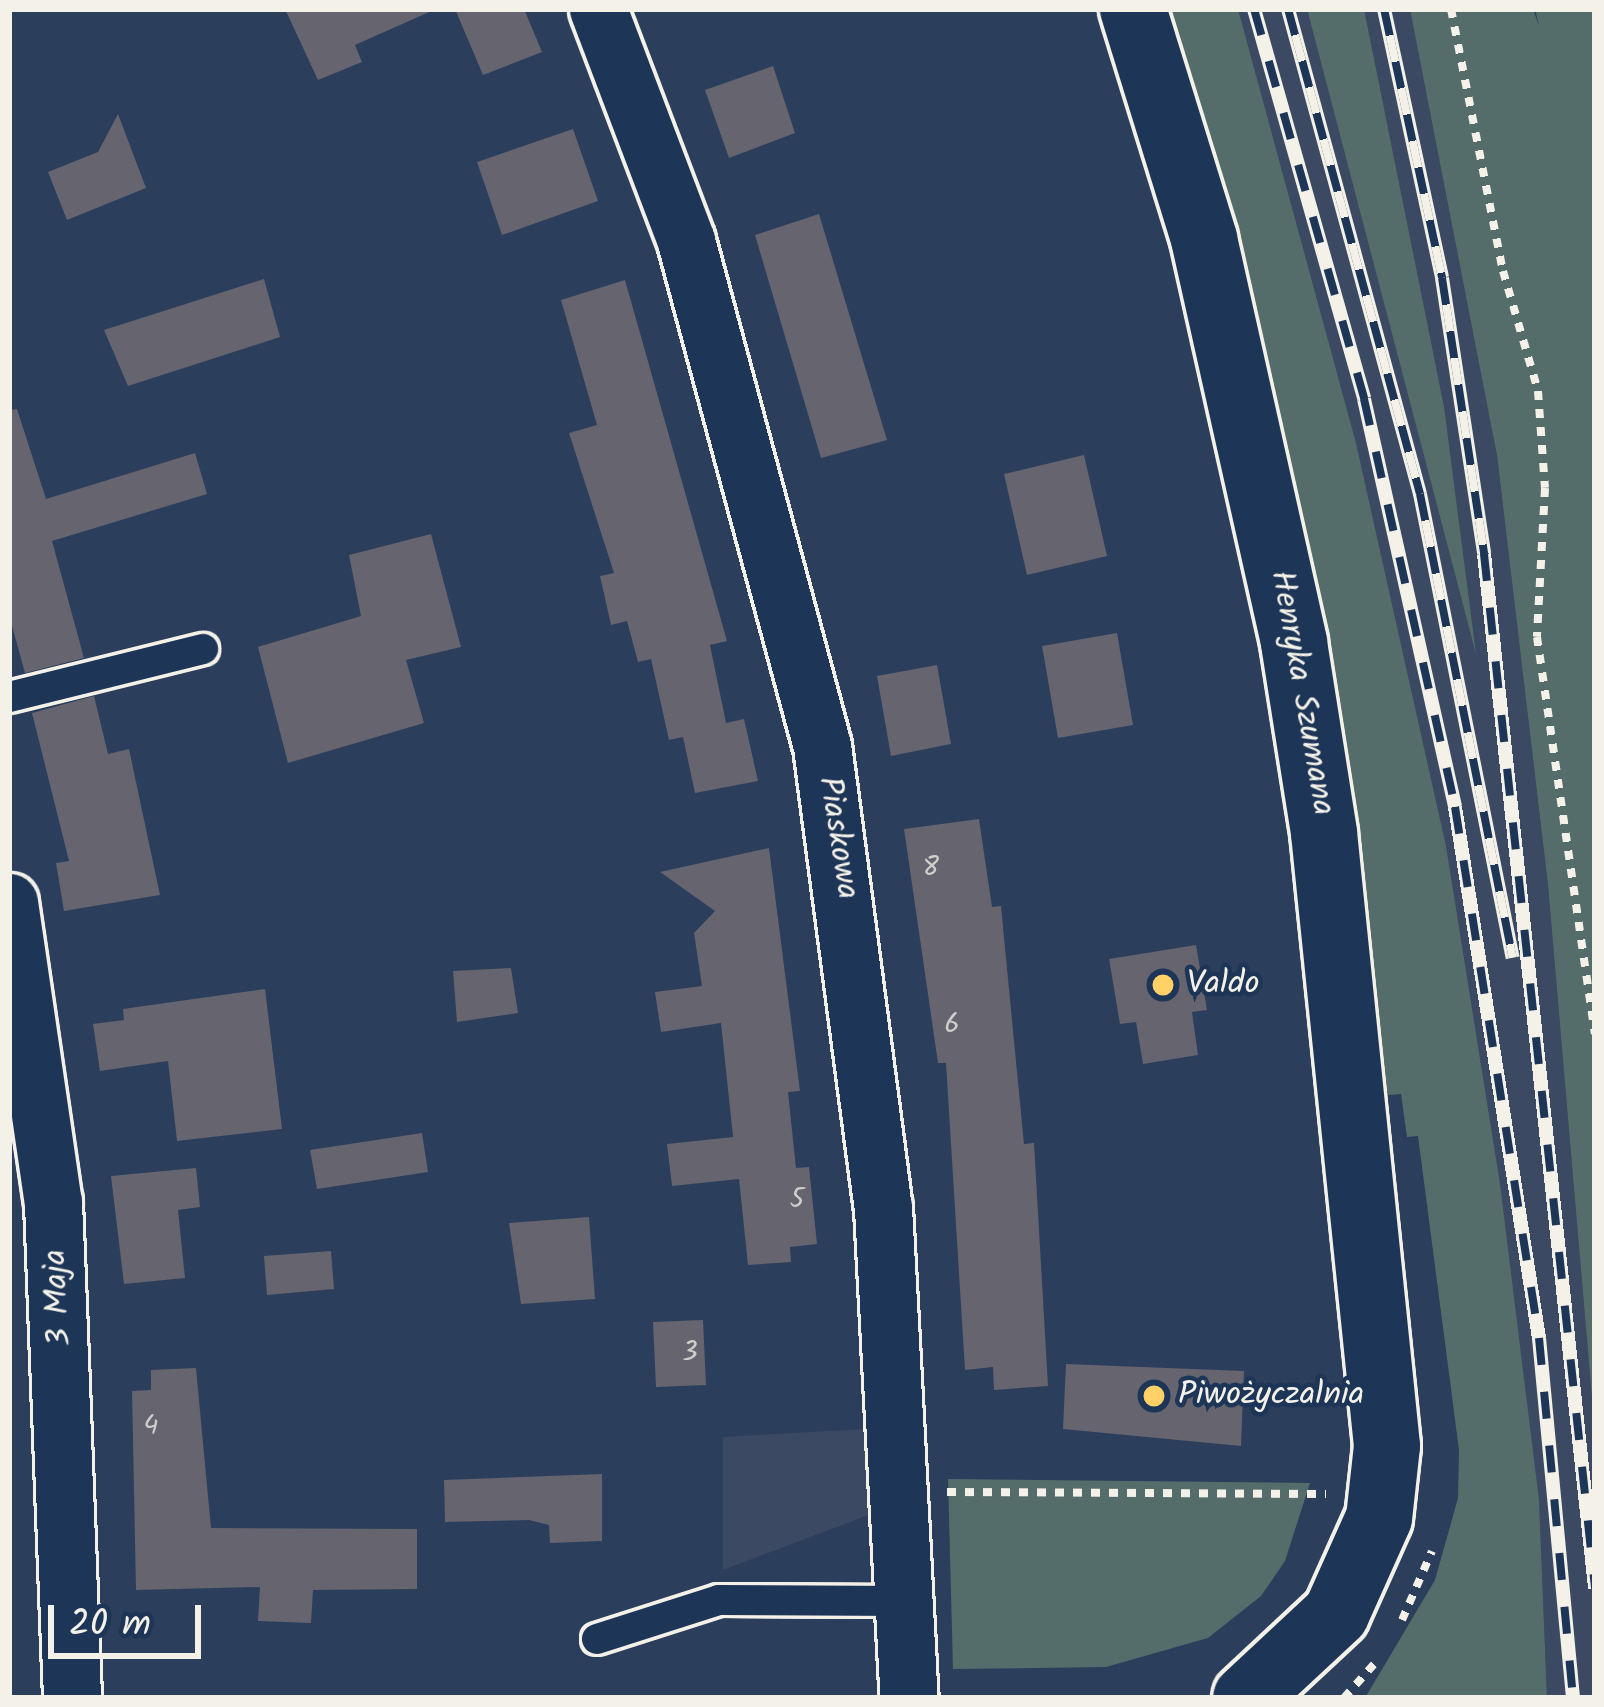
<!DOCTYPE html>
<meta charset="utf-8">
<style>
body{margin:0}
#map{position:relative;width:1604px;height:1707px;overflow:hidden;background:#2b3e5c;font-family:Kalam,sans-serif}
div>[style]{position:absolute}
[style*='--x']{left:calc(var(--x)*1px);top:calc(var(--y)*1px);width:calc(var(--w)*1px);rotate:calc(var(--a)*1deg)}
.built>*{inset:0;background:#3c4962}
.green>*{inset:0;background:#556d6a}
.building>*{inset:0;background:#65646f}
.path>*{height:8px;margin-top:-4px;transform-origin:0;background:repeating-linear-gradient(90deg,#f4f1e8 0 9px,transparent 0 18px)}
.roads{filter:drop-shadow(3px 0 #f4f1e8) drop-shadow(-3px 0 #f4f1e8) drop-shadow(0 3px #f4f1e8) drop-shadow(0 -3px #f4f1e8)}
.service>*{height:30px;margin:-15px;padding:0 15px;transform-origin:15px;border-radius:15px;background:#1d3557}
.minor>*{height:57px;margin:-28.5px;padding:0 28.5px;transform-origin:28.5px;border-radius:28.5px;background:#1d3557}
.tertiary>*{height:66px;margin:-33px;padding:0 33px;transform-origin:33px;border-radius:33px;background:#1d3557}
.rail>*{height:14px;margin-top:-7px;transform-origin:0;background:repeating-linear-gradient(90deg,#1d3557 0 27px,#f4f1e8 0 54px);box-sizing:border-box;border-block:3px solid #f4f1e8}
.dots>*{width:33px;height:33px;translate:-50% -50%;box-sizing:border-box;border:6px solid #1d3557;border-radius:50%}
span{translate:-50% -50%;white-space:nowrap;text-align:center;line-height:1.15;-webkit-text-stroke:9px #1d3557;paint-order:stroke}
.number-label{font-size:27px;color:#d0ceca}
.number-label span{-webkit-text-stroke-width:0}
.street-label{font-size:33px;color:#f4f1e8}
.poi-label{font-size:33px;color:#f4f1e8}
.left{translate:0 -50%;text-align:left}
.frame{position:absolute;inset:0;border:12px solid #f4f1e8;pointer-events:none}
.scale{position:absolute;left:48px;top:1605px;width:153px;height:54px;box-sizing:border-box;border:6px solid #f4f1e8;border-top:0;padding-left:15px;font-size:36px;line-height:42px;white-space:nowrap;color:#f4f1e8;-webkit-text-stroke:9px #1d3557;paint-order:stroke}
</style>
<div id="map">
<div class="built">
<div style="clip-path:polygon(1238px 9px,1307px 9px,1472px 636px,1443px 407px,1364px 9px,1410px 9px,1451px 184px,1497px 455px,1548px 885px,1595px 1433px,1595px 1698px,1547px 1698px,1539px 1500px,1446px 846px,1356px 443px)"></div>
<div style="clip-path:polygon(866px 1429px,869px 1515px,723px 1570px,723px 1437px)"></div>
</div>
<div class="green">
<div style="clip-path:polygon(1157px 9px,1238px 9px,1356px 443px,1446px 846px,1500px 1184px,1539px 1500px,1547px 1698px,1365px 1698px,1435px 1580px,1458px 1498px,1459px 1450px,1418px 1136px,1407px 1137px,1401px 1094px,1376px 1096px)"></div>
<div style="clip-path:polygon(1307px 9px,1364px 9px,1444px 407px,1476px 654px)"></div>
<div style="clip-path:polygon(1410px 9px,1533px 9px,1539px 26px,1535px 9px,1595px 9px,1595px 1433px,1548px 885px,1497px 455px)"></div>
<div style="clip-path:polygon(948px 1479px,1310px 1483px,1285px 1561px,1261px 1596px,1208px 1638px,1106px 1667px,953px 1669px)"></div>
</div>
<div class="building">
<div style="clip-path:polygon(285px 9px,436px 9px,355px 45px,362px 62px,318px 80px)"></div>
<div style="clip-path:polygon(455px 9px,524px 9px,542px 52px,483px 75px)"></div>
<div style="clip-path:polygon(773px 66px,795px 133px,729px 158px,705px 90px)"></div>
<div style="clip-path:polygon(118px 114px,146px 188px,67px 220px,48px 172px,98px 152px)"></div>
<div style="clip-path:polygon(573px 129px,598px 201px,502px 235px,477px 162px)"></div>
<div style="clip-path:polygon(819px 214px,887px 440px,821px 458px,755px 235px)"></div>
<div style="clip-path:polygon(264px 279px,280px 337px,128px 386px,104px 330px)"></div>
<div style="clip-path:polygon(625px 280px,727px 641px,710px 645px,726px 723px,744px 719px,758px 781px,695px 793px,683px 737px,669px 740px,651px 659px,638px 662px,627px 621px,611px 625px,600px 576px,614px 573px,569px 433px,597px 425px,561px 300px)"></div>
<div style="clip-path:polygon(17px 409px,46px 499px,195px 453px,207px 494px,52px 541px,84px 658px,25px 673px,9px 615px,9px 410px)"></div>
<div style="clip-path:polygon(1084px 455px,1107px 556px,1027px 575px,1004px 474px)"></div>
<div style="clip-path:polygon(431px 534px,461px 647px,406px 660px,424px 723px,288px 763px,258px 647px,361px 616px,349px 555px)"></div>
<div style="clip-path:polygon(1117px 633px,1133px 725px,1058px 738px,1042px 646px)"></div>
<div style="clip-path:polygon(937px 665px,951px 744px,891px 756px,877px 676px)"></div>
<div style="clip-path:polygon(94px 696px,108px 754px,129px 749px,160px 895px,64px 911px,56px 863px,69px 861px,32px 713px)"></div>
<div style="clip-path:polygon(979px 819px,992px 907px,1001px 906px,1024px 1144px,1034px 1143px,1048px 1386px,994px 1390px,993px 1367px,965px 1370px,946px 1063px,938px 1063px,904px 829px)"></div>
<div style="clip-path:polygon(769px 848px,800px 1091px,788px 1092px,796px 1168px,809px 1167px,817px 1244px,790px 1247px,791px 1262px,748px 1265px,739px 1179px,672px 1186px,667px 1144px,733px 1137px,721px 1023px,661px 1032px,655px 992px,702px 986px,694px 933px,715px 911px,660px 872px)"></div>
<div style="clip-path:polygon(1196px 945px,1207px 1010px,1192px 1012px,1198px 1055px,1143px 1064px,1136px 1022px,1120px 1024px,1109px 959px)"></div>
<div style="clip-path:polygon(511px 968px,518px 1013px,457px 1022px,453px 971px)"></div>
<div style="clip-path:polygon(265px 989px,282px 1129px,177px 1141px,168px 1061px,100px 1071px,93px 1024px,124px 1020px,123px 1009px)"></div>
<div style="clip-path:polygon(422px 1133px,428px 1172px,317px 1189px,310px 1150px)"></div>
<div style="clip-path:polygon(196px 1168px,200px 1207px,178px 1210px,185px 1278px,124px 1284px,111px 1176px)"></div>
<div style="clip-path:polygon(589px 1217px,595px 1299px,521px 1304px,509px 1223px)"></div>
<div style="clip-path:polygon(331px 1251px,334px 1289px,267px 1295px,264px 1256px)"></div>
<div style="clip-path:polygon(703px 1320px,706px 1385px,656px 1387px,653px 1322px)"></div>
<div style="clip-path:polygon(1066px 1364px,1244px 1371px,1241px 1446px,1063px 1429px)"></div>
<div style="clip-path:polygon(196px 1368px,211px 1528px,417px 1529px,417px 1589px,313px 1590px,311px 1623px,258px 1621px,260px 1587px,136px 1590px,132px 1391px,151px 1390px,151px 1370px)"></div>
<div style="clip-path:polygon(602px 1474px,602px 1541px,550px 1543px,549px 1525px,529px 1520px,445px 1522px,444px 1480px)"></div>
</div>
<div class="path">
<div style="--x:1451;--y:9;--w:267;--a:78.8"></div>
<div style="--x:1503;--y:271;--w:125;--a:73.7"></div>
<div style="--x:1538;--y:391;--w:97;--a:85.9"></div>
<div style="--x:1545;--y:488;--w:149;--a:93.1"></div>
<div style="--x:1537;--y:637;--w:401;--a:81.7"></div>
<div style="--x:1594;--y:1424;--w:1;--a:0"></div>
<div style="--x:947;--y:1492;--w:379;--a:0.3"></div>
<div style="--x:1402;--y:1620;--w:75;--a:-66.5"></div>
<div style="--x:1344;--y:1698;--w:47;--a:-48.5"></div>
</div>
<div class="roads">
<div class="service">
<div style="--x:9;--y:697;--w:200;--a:-13.9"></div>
<div style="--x:597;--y:1639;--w:128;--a:-17.7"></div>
<div style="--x:719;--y:1600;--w:187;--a:0.3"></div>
</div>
<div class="minor">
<div style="--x:598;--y:9;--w:248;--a:69.2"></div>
<div style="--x:686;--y:241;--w:523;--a:74.93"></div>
<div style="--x:822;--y:746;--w:466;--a:82.5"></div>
<div style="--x:883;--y:1208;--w:491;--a:87"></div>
<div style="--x:9;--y:902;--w:303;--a:81.7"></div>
<div style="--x:53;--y:1202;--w:496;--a:87.8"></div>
</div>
<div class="tertiary">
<div style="--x:1133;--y:9;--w:241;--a:72.8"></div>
<div style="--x:1204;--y:239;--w:414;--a:77.4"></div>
<div style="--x:1294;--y:643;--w:192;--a:81"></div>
<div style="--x:1324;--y:833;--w:616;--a:84.13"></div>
<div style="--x:1387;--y:1446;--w:72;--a:96.3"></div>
<div style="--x:1379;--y:1518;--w:105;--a:114.1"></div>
<div style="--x:1336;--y:1614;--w:123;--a:137"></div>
</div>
</div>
<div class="rail">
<div style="--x:1254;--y:9;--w:405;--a:74.2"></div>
<div style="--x:1364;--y:399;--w:418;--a:77.4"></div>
<div style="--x:1455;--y:807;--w:538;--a:81.01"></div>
<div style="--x:1539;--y:1338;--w:362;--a:84.6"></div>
<div style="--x:1288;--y:9;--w:503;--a:74.77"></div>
<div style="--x:1420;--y:494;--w:473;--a:78.7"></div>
<div style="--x:1384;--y:9;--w:275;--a:77.8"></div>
<div style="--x:1442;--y:278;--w:279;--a:81.3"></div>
<div style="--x:1484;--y:554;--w:1040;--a:83.87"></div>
</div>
<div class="dots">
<div style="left:1163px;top:985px;background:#ffd166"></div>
<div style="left:1154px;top:1396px;background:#ffd166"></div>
</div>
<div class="number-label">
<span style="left:931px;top:868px">8</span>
<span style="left:952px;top:1025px">6</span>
<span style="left:797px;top:1200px">5</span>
<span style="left:690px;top:1353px">3</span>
<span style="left:151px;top:1427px">4</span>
</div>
<div class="street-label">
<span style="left:1301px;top:693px;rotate:80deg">Henryka Szumana</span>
<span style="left:837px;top:838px;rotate:81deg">Piaskowa</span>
<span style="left:59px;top:1298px;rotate:-93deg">3 Maja</span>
</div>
<div class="poi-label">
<span class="left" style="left:1187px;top:985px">Valdo</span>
<span class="left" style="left:1178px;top:1396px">Piwożyczalnia</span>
</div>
<div class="frame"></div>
<div class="scale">20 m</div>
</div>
